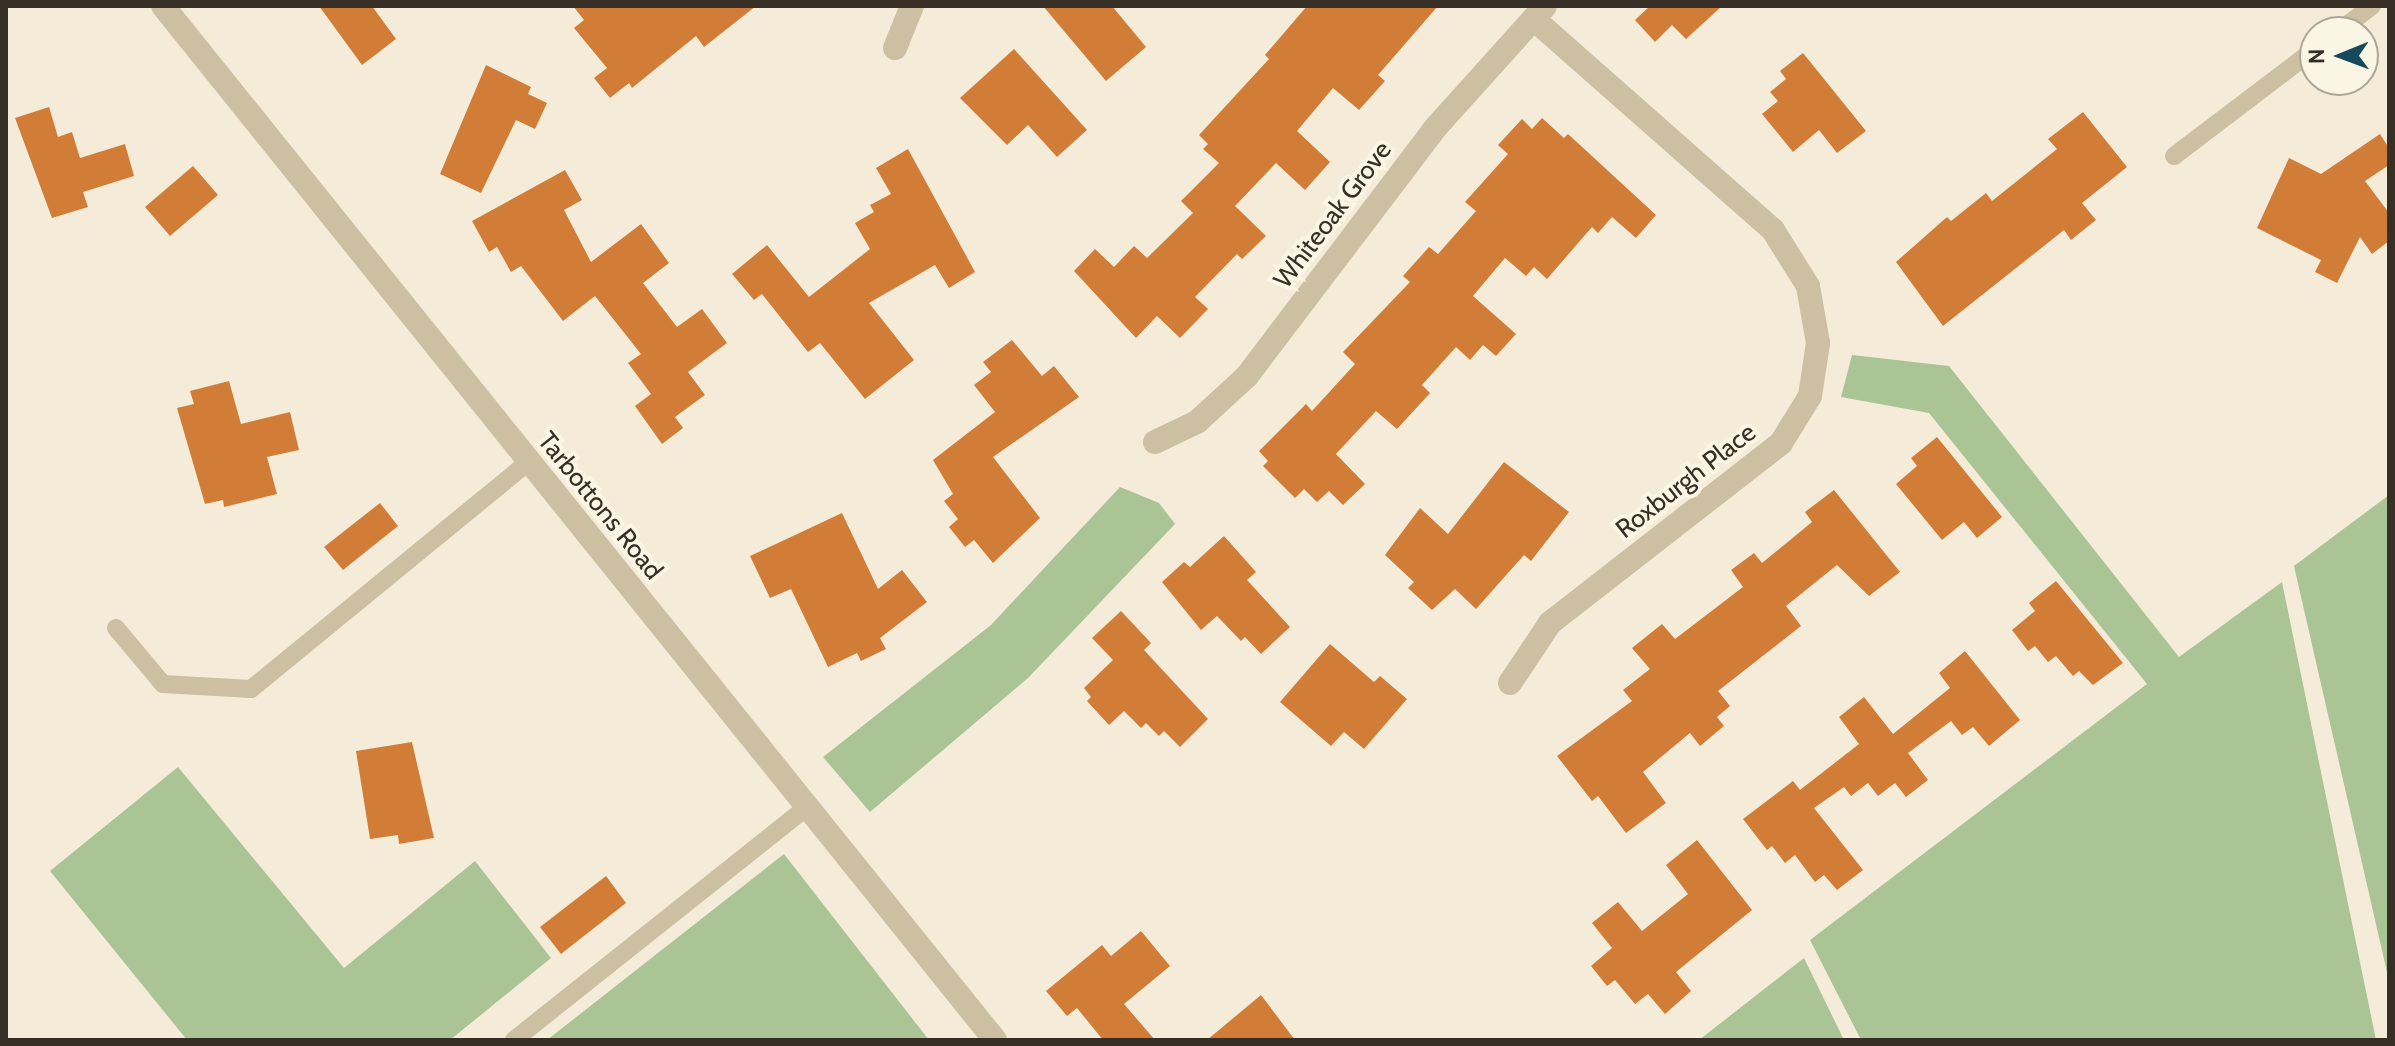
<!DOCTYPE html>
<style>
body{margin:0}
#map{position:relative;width:2395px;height:1046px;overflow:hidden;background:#f4ecd8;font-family:Cabin,sans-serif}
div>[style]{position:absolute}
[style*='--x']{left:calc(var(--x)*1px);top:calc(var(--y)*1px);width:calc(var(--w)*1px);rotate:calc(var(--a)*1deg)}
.green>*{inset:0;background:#abc496}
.building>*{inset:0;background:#d27d37}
.lane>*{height:18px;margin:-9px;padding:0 9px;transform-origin:9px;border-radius:9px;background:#cdbfa2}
.street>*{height:24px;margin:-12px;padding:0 12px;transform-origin:12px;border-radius:12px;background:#cdbfa2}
span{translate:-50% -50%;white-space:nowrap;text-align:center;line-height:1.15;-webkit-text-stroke:8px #fbf5e4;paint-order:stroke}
.street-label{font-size:26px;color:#372e25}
.frame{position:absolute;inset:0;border:8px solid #372e25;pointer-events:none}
.north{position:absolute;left:2299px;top:16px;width:80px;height:80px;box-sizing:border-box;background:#fbf5e4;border:2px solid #ada598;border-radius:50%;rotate:269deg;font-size:22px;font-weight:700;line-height:32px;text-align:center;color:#372e25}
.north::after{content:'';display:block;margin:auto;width:28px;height:36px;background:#17495c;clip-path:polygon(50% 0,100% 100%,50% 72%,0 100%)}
</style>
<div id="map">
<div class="green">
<div style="clip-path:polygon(1852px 355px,1949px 366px,2179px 657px,2282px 582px,2376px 1040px,1861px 1040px,1810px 940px,2147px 684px,1929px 413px,1841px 397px)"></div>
<div style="clip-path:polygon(1120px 487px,1159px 503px,1175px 524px,1028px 678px,870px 812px,823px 757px,991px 625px)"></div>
<div style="clip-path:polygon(2389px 495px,2389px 981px,2294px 566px)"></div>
<div style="clip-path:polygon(178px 767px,344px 968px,475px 861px,551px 958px,450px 1040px,187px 1040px,50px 871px)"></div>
<div style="clip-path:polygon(784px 854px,929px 1040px,547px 1040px)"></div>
<div style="clip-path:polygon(1804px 958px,1844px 1040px,1699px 1040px)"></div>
</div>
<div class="building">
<div style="clip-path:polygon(319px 6px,372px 6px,396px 39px,362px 65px)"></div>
<div style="clip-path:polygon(573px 6px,756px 6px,704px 47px,696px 36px,632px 88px,629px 83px,610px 98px,594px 78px,607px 68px,574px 28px,584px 20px)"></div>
<div style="clip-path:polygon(1043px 6px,1112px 6px,1146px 47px,1106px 81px)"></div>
<div style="clip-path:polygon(1307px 6px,1438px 6px,1378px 75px,1385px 81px,1359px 110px,1333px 88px,1297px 131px,1330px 162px,1305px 190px,1276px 163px,1235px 206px,1266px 236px,1242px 259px,1237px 254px,1195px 297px,1208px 309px,1180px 338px,1157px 316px,1136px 338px,1074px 271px,1095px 249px,1114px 267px,1134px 246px,1147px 258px,1193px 213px,1181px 201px,1219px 163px,1203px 149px,1208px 144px,1199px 135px,1269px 59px,1265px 55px)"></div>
<div style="clip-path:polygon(1650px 6px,1722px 6px,1686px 39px,1672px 25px,1655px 42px,1635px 20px)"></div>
<div style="clip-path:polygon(1014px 49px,1087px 130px,1057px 157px,1028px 125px,1007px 145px,960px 98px)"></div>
<div style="clip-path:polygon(1803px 53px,1866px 131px,1837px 153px,1819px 130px,1793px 152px,1762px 114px,1778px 101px,1770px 92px,1786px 79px,1780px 71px)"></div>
<div style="clip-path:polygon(486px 65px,531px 87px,528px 94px,547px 103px,535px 129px,516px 120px,481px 193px,440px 174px)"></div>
<div style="clip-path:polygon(49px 107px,58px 137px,72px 132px,80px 158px,125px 144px,134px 176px,83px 192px,88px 207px,52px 218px,15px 118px)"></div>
<div style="clip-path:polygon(2083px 112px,2127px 167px,2082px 203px,2096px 220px,2071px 240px,2064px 230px,1943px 326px,1896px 262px,1947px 217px,1951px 221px,1986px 193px,1992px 201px,2057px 149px,2048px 139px)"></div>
<div style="clip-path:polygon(1542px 118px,1564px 138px,1568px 134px,1656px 215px,1636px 238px,1612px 217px,1598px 233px,1592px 227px,1547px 279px,1534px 267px,1526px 276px,1505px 258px,1473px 296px,1516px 334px,1496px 356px,1483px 345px,1470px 360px,1456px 347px,1422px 385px,1430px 393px,1397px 429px,1376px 411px,1336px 454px,1365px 484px,1343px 505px,1329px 491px,1317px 502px,1304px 489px,1295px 498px,1263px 466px,1268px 461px,1259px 451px,1306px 404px,1312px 411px,1355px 364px,1343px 352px,1410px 282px,1403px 276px,1429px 247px,1438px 254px,1476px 211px,1465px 202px,1508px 154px,1498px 145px,1522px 119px,1532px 129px)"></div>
<div style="clip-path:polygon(2380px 134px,2389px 148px,2389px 165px,2365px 181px,2389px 213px,2389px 241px,2372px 254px,2360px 237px,2337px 283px,2315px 272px,2321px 260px,2257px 228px,2289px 158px,2321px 174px)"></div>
<div style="clip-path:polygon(908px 149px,975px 272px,949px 288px,935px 265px,869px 303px,914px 360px,865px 399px,820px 343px,808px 352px,762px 294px,754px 300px,732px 274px,767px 245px,809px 297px,870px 249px,855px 223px,874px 212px,870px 205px,891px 194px,876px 168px)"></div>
<div style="clip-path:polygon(193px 166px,218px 195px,170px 236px,145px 207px)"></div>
<div style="clip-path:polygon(565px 170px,582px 200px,564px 210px,591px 262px,641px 224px,669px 263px,643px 283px,677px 327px,702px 309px,727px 343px,688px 372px,705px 395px,675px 417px,683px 428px,662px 444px,635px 406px,651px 394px,628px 363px,641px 354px,595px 296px,563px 321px,521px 266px,511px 272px,497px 247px,489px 252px,472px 221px)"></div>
<div style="clip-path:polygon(1012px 340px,1042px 376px,1054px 366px,1079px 397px,993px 457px,1040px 518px,993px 563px,974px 540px,965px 547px,949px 527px,958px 519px,944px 501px,953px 494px,933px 460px,995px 412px,974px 385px,991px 372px,983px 362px)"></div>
<div style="clip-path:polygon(229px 381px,241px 424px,290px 412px,299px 450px,267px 457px,277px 494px,224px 507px,223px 500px,205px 504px,177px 408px,194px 404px,190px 391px)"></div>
<div style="clip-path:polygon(1937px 437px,2002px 517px,1977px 538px,1964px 522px,1942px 540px,1896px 484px,1917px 466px,1911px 458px)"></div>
<div style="clip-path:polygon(1504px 462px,1569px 512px,1531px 561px,1524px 555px,1476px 609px,1455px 589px,1432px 610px,1408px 588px,1414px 582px,1385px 555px,1420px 508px,1448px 534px)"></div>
<div style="clip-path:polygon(1834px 490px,1900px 572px,1869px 596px,1837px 565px,1786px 606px,1801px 626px,1718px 691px,1730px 706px,1717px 717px,1724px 726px,1700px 746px,1690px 733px,1643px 772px,1666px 803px,1626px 833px,1598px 796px,1592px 801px,1557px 756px,1632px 701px,1623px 690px,1650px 669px,1632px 648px,1662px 624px,1675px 639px,1743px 587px,1731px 570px,1754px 553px,1762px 563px,1812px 522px,1805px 512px)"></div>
<div style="clip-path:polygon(380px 503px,398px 526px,343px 570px,324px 547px)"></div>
<div style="clip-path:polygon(842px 513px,878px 589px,902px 570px,927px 602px,880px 638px,886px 649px,861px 661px,857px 653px,828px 667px,791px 589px,770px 598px,750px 556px)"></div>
<div style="clip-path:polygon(1224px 536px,1256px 572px,1247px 580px,1290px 627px,1261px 654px,1245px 637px,1241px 641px,1217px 616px,1201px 630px,1162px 582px,1184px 562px,1190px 567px)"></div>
<div style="clip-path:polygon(2056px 581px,2123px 663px,2093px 685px,2079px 671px,2073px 676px,2056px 656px,2048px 662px,2035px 646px,2028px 651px,2012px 630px,2035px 611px,2029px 603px)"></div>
<div style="clip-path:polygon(1121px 611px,1151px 643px,1144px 650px,1208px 719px,1180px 747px,1164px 731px,1159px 736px,1146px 723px,1141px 728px,1124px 711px,1109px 725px,1087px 701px,1091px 697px,1084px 688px,1113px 660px,1092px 638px)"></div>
<div style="clip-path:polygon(1330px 644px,1374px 682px,1380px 676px,1407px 699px,1364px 749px,1344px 732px,1331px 746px,1280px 702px)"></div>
<div style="clip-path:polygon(1965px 651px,2020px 720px,1989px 746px,1973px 727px,1962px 735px,1951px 721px,1908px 753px,1928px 780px,1906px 797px,1895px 783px,1878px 796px,1868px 783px,1851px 796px,1844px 787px,1814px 808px,1863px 870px,1837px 890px,1824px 875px,1815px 882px,1795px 855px,1785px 863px,1772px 846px,1767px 850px,1743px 819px,1793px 781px,1800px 790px,1859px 744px,1839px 717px,1864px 697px,1893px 734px,1950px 688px,1939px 673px)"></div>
<div style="clip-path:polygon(412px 742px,434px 838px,399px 844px,398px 835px,370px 839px,356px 751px)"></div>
<div style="clip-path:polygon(1697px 840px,1752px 910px,1676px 972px,1691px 991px,1665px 1014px,1648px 994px,1635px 1004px,1615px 980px,1607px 986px,1591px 966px,1612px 948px,1592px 923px,1618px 902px,1642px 931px,1688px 894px,1666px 865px)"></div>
<div style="clip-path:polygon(606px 876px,626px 903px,561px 954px,540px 927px)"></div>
<div style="clip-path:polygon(1141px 931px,1170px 966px,1124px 1004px,1155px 1040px,1103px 1040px,1077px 1008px,1067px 1016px,1046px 991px,1102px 945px,1111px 956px)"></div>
<div style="clip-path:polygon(1261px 995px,1295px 1040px,1207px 1040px)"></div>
</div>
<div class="lane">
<div style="--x:2338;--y:32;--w:43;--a:-37.4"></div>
<div style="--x:2174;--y:156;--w:177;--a:-37.2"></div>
<div style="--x:116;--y:628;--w:73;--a:50"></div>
<div style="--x:163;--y:684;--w:88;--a:3.3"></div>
<div style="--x:251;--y:689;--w:358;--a:-39.3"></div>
<div style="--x:514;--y:1040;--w:374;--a:-38.5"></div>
</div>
<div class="street">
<div style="--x:163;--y:6;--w:1327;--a:51.18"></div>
<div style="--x:895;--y:48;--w:45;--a:-68"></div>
<div style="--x:1155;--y:442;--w:47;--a:-25.5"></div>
<div style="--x:1197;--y:422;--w:68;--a:-42.6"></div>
<div style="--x:1247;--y:376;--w:314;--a:-52.8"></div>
<div style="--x:1437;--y:126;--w:161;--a:-48"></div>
<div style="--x:1510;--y:683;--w:72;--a:-56.3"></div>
<div style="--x:1550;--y:623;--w:293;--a:-37.9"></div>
<div style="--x:1781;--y:443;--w:55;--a:-58.3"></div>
<div style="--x:1810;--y:396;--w:54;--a:-81.4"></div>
<div style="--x:1818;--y:343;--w:58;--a:-100"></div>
<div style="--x:1808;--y:286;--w:66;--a:-122"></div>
<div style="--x:1773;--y:230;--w:319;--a:-138.6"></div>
</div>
<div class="street-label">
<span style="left:1333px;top:215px;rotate:-53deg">Whiteoak Grove</span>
<span style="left:1686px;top:481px;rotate:-38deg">Roxburgh Place</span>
<span style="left:600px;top:506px;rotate:51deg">Tarbottons Road</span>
</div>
<div class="frame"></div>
<div class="north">N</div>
</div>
